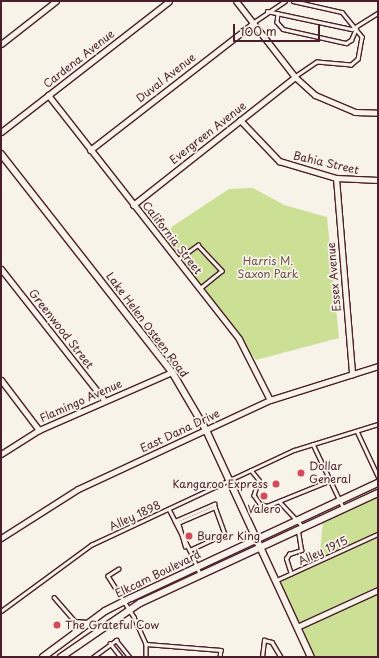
<!DOCTYPE html>
<style>
body{margin:0}
#map{position:relative;width:379px;height:658px;overflow:hidden;background:#f7f3e8;font-family:"Playpen Sans",sans-serif}
div>[style]{position:absolute}
[style*='--x']{left:calc(var(--x)*1px);top:calc(var(--y)*1px);width:calc(var(--w)*1px);rotate:calc(var(--a)*1deg)}
.green>*{inset:0;background:#cce095}
.roads{filter:drop-shadow(1px 0 #4a1f2b) drop-shadow(-1px 0 #4a1f2b) drop-shadow(0 1px #4a1f2b) drop-shadow(0 -1px #4a1f2b)}
.service>*{height:2.5px;margin:-1.25px;padding:0 1.25px;transform-origin:1.25px;border-radius:1.25px;background:#f7f3e8}
.minor>*{height:5px;margin:-2.5px;padding:0 2.5px;transform-origin:2.5px;border-radius:2.5px;background:#f7f3e8}
.tertiary>*{height:6px;margin:-3px;padding:0 3px;transform-origin:3px;border-radius:3px;background:#f7f3e8}
.dots>*{width:11px;height:11px;translate:-50% -50%;box-sizing:border-box;border:2px solid #f7f3e8;border-radius:50%}
span{translate:-50% -50%;white-space:nowrap;text-align:center;line-height:1.15;-webkit-text-stroke:3.5px #f7f3e8;paint-order:stroke}
.street-label{font-size:11px;color:#4a1f2b}
.park-label{font-size:11px;color:#6a4f46}
.poi-label{font-size:11px;color:#4a1f2b}
.left{translate:0 -50%;text-align:left}
.right{translate:-100% -50%;text-align:right}
.frame{position:absolute;inset:0;border:2px solid #4a1f2b;pointer-events:none}
.scale{position:absolute;left:233px;top:24px;width:87px;height:18px;box-sizing:border-box;border:2px solid #4a1f2b;border-top:0;padding-left:5px;font-size:12px;line-height:14px;white-space:nowrap;color:#4a1f2b;-webkit-text-stroke:3px #f7f3e8;paint-order:stroke}
</style>
<div id="map">
<div class="green">
<div style="clip-path:polygon(253px 188px,284px 205px,327px 217px,339px 338px,256px 360px,164px 238px,173px 226px,229px 189px)"></div>
<div style="clip-path:polygon(378px 497px,378px 586px,299px 623px,277px 580px,319px 561px,323px 522px)"></div>
<div style="clip-path:polygon(378px 594px,378px 657px,314px 657px,302px 629px)"></div>
</div>
<div class="roads">
<div class="service">
<div style="--x:293;--y:1;--w:50;--a:12.7"></div>
<div style="--x:342;--y:12;--w:32;--a:51"></div>
<div style="--x:362;--y:37;--w:22;--a:100"></div>
<div style="--x:358;--y:59;--w:9;--a:139"></div>
<div style="--x:351;--y:65;--w:34;--a:-175"></div>
<div style="--x:317;--y:62;--w:27;--a:146"></div>
<div style="--x:267;--y:11;--w:87;--a:12"></div>
<div style="--x:352;--y:29;--w:31;--a:-32"></div>
<div style="--x:278;--y:13;--w:9;--a:96"></div>
<div style="--x:277;--y:22;--w:9;--a:49"></div>
<div style="--x:283;--y:29;--w:65;--a:12.5"></div>
<div style="--x:346;--y:43;--w:6;--a:-31"></div>
<div style="--x:351;--y:40;--w:12;--a:-66"></div>
<div style="--x:254;--y:22;--w:37;--a:-34"></div>
<div style="--x:177;--y:260;--w:26;--a:-36"></div>
<div style="--x:198;--y:245;--w:35;--a:47"></div>
<div style="--x:222;--y:271;--w:28;--a:141"></div>
<div style="--x:357;--y:431;--w:50;--a:65"></div>
<div style="--x:313;--y:444;--w:72;--a:64.5"></div>
<div style="--x:251;--y:470;--w:13;--a:51"></div>
<div style="--x:259;--y:480;--w:16;--a:108"></div>
<div style="--x:254;--y:495;--w:11;--a:56"></div>
<div style="--x:260;--y:504;--w:7;--a:16"></div>
<div style="--x:267;--y:506;--w:69;--a:-22.1"></div>
<div style="--x:280;--y:502;--w:34;--a:47"></div>
<div style="--x:169;--y:509;--w:13;--a:63"></div>
<div style="--x:175;--y:521;--w:43;--a:-23.6"></div>
<div style="--x:214;--y:504;--w:32;--a:70"></div>
<div style="--x:225;--y:534;--w:38;--a:155"></div>
<div style="--x:190;--y:550;--w:25;--a:67"></div>
<div style="--x:175;--y:521;--w:33;--a:63"></div>
<div style="--x:185;--y:547;--w:25;--a:-106"></div>
<div style="--x:178;--y:523;--w:40;--a:-23.4"></div>
<div style="--x:119;--y:569;--w:13;--a:148"></div>
<div style="--x:108;--y:576;--w:49;--a:57.6"></div>
<div style="--x:134;--y:617;--w:30;--a:66"></div>
<div style="--x:146;--y:644;--w:13;--a:90"></div>
<div style="--x:291;--y:574;--w:16;--a:-108"></div>
<div style="--x:286;--y:559;--w:6;--a:-59"></div>
<div style="--x:289;--y:554;--w:13;--a:-18"></div>
<div style="--x:301;--y:550;--w:19;--a:-99"></div>
<div style="--x:277;--y:580;--w:111;--a:-24.5"></div>
<div style="--x:54;--y:597;--w:32;--a:49"></div>
<div style="--x:75;--y:621;--w:11;--a:90"></div>
<div style="--x:1;--y:611;--w:112;--a:-36.3"></div>
<div style="--x:91;--y:545;--w:224;--a:-25.1"></div>
<div style="--x:294;--y:450;--w:88;--a:-17.2"></div>
<div style="--x:75;--y:621;--w:12;--a:5"></div>
<div style="--x:110;--y:643;--w:18;--a:52"></div>
<div style="--x:146;--y:644;--w:75;--a:4.6"></div>
<div style="--x:221;--y:650;--w:7;--a:98"></div>
<div style="--x:93;--y:657;--w:29;--a:-36"></div>
<div style="--x:116;--y:640;--w:22;--a:51"></div>
<div style="--x:262;--y:657;--w:17;--a:-83"></div>
<div style="--x:264;--y:640;--w:8;--a:14"></div>
<div style="--x:272;--y:642;--w:17;--a:59"></div>
</div>
<div class="minor">
<div style="--x:236;--y:1;--w:96;--a:52.2"></div>
<div style="--x:295;--y:77;--w:27;--a:42"></div>
<div style="--x:315;--y:95;--w:43;--a:23"></div>
<div style="--x:355;--y:112;--w:23;--a:2"></div>
<div style="--x:1;--y:44;--w:70;--a:-38"></div>
<div style="--x:48;--y:95;--w:310;--a:51.9"></div>
<div style="--x:239;--y:339;--w:68;--a:63.1"></div>
<div style="--x:240;--y:120;--w:57;--a:46.4"></div>
<div style="--x:279;--y:161;--w:59;--a:16.6"></div>
<div style="--x:336;--y:178;--w:42;--a:2.7"></div>
<div style="--x:1;--y:132;--w:213;--a:-37.9"></div>
<div style="--x:90;--y:150;--w:207;--a:-37.8"></div>
<div style="--x:336;--y:178;--w:197;--a:85.3"></div>
<div style="--x:133;--y:205;--w:206;--a:-38.3"></div>
<div style="--x:1;--y:269;--w:167;--a:51.8"></div>
<div style="--x:1;--y:380;--w:63;--a:52.8"></div>
<div style="--x:1;--y:454;--w:45;--a:-32.3"></div>
<div style="--x:39;--y:430;--w:145;--a:-23.6"></div>
<div style="--x:1;--y:538;--w:91;--a:-32.5"></div>
<div style="--x:78;--y:489;--w:212;--a:-24.9"></div>
<div style="--x:270;--y:400;--w:113;--a:-17.5"></div>
<div style="--x:297;--y:627;--w:89;--a:-24.6"></div>
</div>
<div class="tertiary">
<div style="--x:1;--y:154;--w:277;--a:51.9"></div>
<div style="--x:172;--y:372;--w:67;--a:59.6"></div>
<div style="--x:206;--y:430;--w:250;--a:65.2"></div>
<div style="--x:43;--y:657;--w:77;--a:-36.6"></div>
<div style="--x:105;--y:611;--w:29;--a:-27"></div>
<div style="--x:131;--y:598;--w:272;--a:-25"></div>
<div style="--x:61;--y:657;--w:96;--a:-34.4"></div>
<div style="--x:140;--y:603;--w:262;--a:-24.8"></div>
</div>
</div>
<div class="dots">
<div style="left:301px;top:473px;background:#d1495b"></div>
<div style="left:276px;top:484px;background:#d1495b"></div>
<div style="left:264px;top:496px;background:#d1495b"></div>
<div style="left:189px;top:536px;background:#d1495b"></div>
<div style="left:57px;top:625px;background:#d1495b"></div>
</div>
<div class="street-label">
<span style="left:79px;top:59px;rotate:-38deg">Cardena Avenue</span>
<span style="left:166px;top:78px;rotate:-38deg">Duval Avenue</span>
<span style="left:208px;top:133px;rotate:-38deg">Evergreen Avenue</span>
<span style="left:326px;top:163px;rotate:13deg">Bahia Street</span>
<span style="left:172px;top:238px;rotate:52deg">California Street</span>
<span style="left:334px;top:277px;rotate:-95deg">Essex Avenue</span>
<span style="left:147px;top:325px;rotate:53deg">Lake Helen Osteen Road</span>
<span style="left:61px;top:329px;rotate:52deg">Greenwood Street</span>
<span style="left:81px;top:401px;rotate:-24deg">Flamingo Avenue</span>
<span style="left:180px;top:431px;rotate:-25deg">East Dana Drive</span>
<span style="left:135px;top:516px;rotate:-25deg">Alley 1898</span>
<span style="left:323px;top:551px;rotate:-25deg">Alley 1915</span>
<span style="left:158px;top:574px;rotate:-26deg">Elkcam Boulevard</span>
</div>
<div class="park-label">
<span style="left:268px;top:268px">Harris M.<br>Saxon Park</span>
</div>
<div class="poi-label">
<span class="left" style="left:309px;top:473px">Dollar<br>General</span>
<span class="right" style="left:268px;top:484px">Kangaroo Express</span>
<span style="left:264px;top:509px">Valero</span>
<span class="left" style="left:197px;top:536px">Burger King</span>
<span class="left" style="left:65px;top:625px">The Grateful Cow</span>
</div>
<div class="frame"></div>
<div class="scale">100 m</div>
</div>
